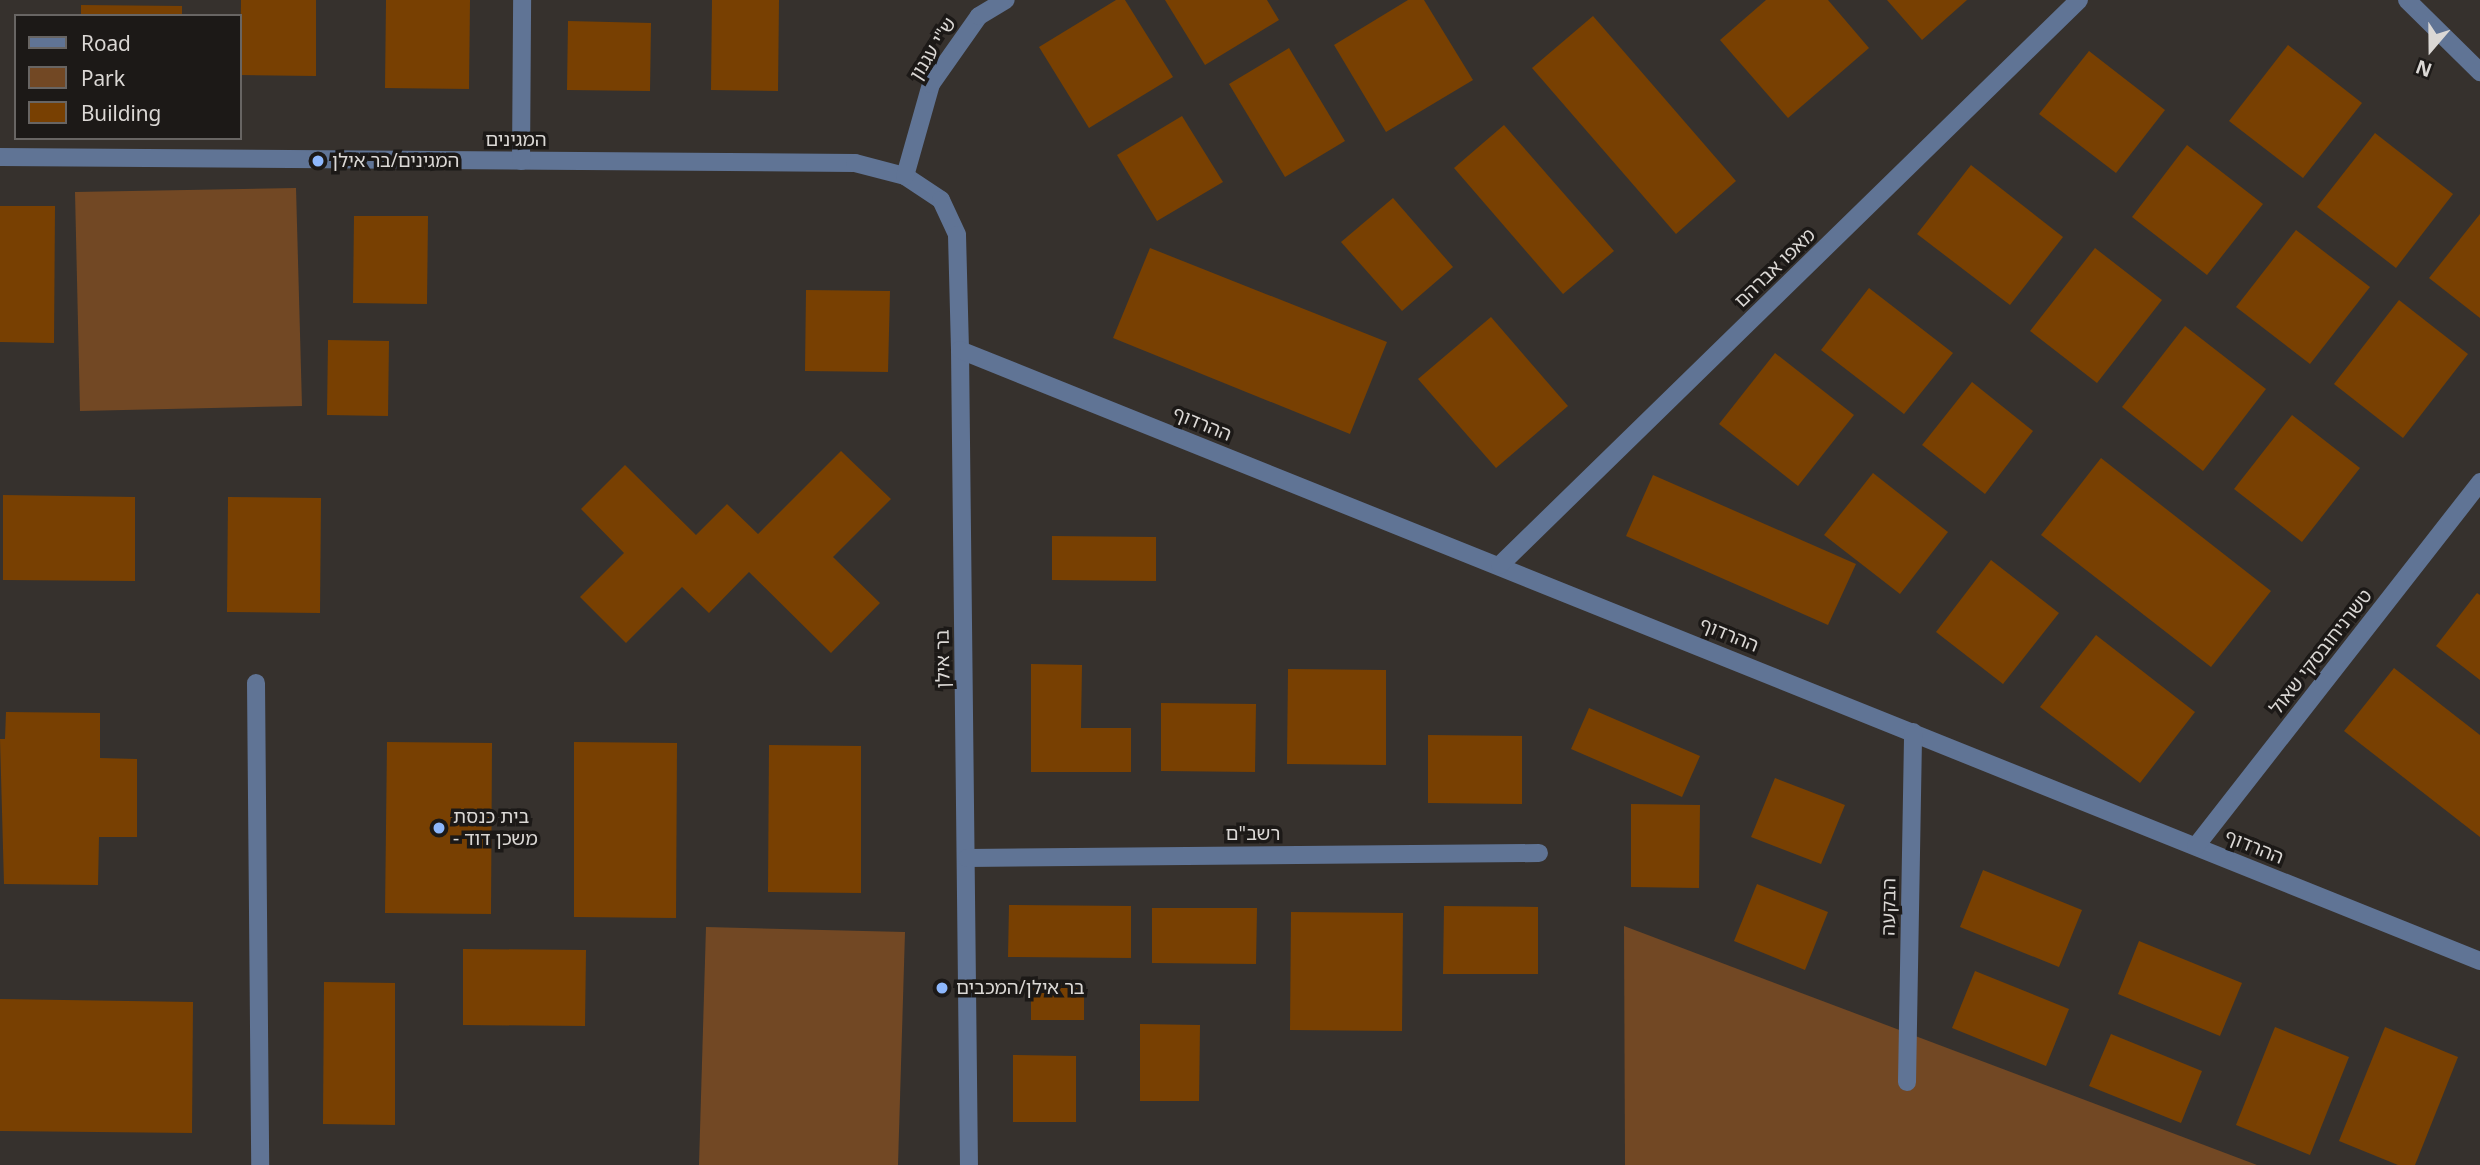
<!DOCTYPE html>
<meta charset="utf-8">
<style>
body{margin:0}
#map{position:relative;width:2480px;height:1165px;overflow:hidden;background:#36312d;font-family:Georgia,"Noto Sans Hebrew",serif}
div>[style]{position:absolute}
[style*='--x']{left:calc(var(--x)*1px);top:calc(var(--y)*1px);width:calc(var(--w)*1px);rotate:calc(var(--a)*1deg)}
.green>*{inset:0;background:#724824}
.building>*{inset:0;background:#784002}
.minor>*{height:18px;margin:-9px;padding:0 9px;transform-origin:9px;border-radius:9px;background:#607495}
.dots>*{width:19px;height:19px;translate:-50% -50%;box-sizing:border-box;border:4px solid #1c1917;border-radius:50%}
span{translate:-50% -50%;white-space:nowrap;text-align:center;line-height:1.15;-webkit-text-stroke:7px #1c1917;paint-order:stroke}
.street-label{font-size:19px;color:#dbd8d5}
.poi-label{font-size:19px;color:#dbd8d5}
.left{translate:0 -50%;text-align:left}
.legend{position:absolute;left:14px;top:14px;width:228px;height:126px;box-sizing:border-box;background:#1c1917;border:2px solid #686563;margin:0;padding:9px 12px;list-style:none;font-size:21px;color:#dbd8d5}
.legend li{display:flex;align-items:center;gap:14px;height:35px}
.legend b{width:35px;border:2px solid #686563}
.north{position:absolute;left:2396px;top:14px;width:70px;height:70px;-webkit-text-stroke:5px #1c1917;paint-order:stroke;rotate:200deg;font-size:19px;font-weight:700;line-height:28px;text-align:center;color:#dbd8d5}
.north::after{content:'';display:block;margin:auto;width:24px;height:32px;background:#dbd8d5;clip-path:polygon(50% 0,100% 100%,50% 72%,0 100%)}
</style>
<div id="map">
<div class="green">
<div style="clip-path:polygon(296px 188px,302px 406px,80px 411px,75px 192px)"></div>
<div style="clip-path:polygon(1624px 926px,2257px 1165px,1625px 1165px)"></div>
<div style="clip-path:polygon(706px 927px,905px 932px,898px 1165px,699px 1165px)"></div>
</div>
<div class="building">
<div style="clip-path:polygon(241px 0,316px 0,316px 76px,240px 75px)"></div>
<div style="clip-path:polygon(386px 0,470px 0,469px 89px,385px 88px)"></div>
<div style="clip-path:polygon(712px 0,779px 0,778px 91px,711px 90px)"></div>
<div style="clip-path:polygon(1116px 0,1125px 0,1173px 77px,1089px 128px,1039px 47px)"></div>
<div style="clip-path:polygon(1165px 0,1267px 0,1279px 20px,1205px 65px)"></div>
<div style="clip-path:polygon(1408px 0,1424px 0,1473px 80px,1386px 132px,1334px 45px)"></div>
<div style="clip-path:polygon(1766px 0,1828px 0,1869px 48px,1788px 118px,1720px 40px)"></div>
<div style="clip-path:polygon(1887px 0,1967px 0,1922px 40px)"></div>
<div style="clip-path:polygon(81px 5px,182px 6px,182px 16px,81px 16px)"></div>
<div style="clip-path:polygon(1593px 16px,1736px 181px,1676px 234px,1532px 68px)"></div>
<div style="clip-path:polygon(568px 21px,651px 23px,650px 91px,567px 90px)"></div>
<div style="clip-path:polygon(2288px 45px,2362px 103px,2303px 178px,2229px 121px)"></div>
<div style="clip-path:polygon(1289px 48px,1345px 141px,1285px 177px,1229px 84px)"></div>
<div style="clip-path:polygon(2089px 51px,2165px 110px,2116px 173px,2039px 114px)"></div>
<div style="clip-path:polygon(1182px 116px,1223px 182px,1157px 221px,1117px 155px)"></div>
<div style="clip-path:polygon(1504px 125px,1614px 251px,1563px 294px,1454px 168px)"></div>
<div style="clip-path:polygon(2375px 133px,2453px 194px,2396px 268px,2317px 207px)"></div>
<div style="clip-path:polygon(2187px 145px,2263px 204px,2207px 275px,2132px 217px)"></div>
<div style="clip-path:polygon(1971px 165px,2063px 237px,2010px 305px,1917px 234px)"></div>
<div style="clip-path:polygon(1393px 198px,1453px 267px,1402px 311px,1341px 242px)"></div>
<div style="clip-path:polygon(0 206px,55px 206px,54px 343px,0 342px)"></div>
<div style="clip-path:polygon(2480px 214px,2480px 318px,2429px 278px)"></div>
<div style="clip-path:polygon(354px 216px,428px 216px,427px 304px,353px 303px)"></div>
<div style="clip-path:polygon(2296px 230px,2370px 287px,2310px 364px,2236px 307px)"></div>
<div style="clip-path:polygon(1150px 248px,1387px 342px,1350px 434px,1113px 338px)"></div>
<div style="clip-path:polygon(2095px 248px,2162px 300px,2097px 383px,2030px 331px)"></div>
<div style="clip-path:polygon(1869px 288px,1953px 353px,1904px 414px,1821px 350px)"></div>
<div style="clip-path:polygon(806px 290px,890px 291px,888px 372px,805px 371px)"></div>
<div style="clip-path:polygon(2399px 300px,2468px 354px,2403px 438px,2334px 384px)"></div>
<div style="clip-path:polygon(1491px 317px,1568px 406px,1496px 468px,1418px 379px)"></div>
<div style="clip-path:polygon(2185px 326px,2266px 389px,2203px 471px,2122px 407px)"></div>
<div style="clip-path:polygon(328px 340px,389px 341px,388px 416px,327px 415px)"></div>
<div style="clip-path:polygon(1775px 353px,1854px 415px,1798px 486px,1719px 424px)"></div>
<div style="clip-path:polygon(1972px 382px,2033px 431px,1985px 494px,1922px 445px)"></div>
<div style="clip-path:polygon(2292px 415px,2360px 468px,2302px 542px,2234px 489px)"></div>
<div style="clip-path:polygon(841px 451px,891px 499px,833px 557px,880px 603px,831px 653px,749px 572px,709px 613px,682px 587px,626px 643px,580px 597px,624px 553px,581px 509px,625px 465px,696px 535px,727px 504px,758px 534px)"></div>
<div style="clip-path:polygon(2101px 458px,2271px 591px,2211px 667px,2041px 535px)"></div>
<div style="clip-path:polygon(1873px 473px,1948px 532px,1900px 594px,1824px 535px)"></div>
<div style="clip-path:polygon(1653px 475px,1856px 564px,1828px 625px,1626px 536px)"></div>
<div style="clip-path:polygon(3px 495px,135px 497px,135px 581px,3px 580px)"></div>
<div style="clip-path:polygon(228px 497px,321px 498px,320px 613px,227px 612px)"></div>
<div style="clip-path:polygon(1052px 536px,1156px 537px,1156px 581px,1052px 580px)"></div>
<div style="clip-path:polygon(1991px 560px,2059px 613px,2003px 684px,1936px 632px)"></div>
<div style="clip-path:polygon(2477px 593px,2480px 595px,2480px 680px,2436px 646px)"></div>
<div style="clip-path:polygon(2096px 635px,2195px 712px,2140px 783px,2040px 707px)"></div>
<div style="clip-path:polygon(1031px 664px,1082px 665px,1081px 728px,1131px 728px,1131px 772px,1031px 772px)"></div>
<div style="clip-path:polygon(2394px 668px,2480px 735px,2480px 837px,2344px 731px)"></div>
<div style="clip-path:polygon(1288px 669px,1386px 670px,1386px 765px,1287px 764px)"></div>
<div style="clip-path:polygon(1161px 703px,1256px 704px,1255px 772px,1161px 771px)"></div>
<div style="clip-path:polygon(1589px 708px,1700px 756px,1682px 797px,1571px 749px)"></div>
<div style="clip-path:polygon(6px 712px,100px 713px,100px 758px,137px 759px,137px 837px,99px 837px,98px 885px,4px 884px,0 739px,5px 739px)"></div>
<div style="clip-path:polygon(1428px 735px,1522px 736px,1522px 804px,1428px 803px)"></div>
<div style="clip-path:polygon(387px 742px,492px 743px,491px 914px,385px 913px)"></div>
<div style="clip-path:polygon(574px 742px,677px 743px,676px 918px,574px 917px)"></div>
<div style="clip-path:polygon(769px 745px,861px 746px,861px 893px,768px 892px)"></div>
<div style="clip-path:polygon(1775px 778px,1845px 805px,1821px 864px,1751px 837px)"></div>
<div style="clip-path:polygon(1631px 804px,1700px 805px,1699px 888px,1631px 887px)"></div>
<div style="clip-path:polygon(1983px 870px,2082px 910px,2059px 967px,1960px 927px)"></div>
<div style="clip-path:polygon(1757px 884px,1828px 912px,1805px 970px,1734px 941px)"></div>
<div style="clip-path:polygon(1009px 905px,1131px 906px,1131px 958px,1008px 957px)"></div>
<div style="clip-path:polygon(1444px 906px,1538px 907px,1538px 974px,1443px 974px)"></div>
<div style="clip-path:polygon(1152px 908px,1257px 908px,1256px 964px,1152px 963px)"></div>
<div style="clip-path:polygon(1291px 912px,1403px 913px,1402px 1031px,1290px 1030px)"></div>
<div style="clip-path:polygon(2139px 941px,2242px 983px,2220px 1036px,2118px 994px)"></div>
<div style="clip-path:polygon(463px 949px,586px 950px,585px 1026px,463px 1025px)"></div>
<div style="clip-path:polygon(1975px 971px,2069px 1009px,2046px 1066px,1952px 1028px)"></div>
<div style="clip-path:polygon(324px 982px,395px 983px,395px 1125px,323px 1124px)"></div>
<div style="clip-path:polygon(1031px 984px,1084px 985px,1084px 1020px,1031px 1020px)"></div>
<div style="clip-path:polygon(0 999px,193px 1002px,192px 1133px,0 1131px)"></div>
<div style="clip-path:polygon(1140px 1024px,1200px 1025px,1199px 1101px,1140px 1101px)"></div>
<div style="clip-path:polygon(2275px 1027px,2349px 1057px,2310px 1155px,2236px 1125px)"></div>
<div style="clip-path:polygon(2385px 1027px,2458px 1057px,2415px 1165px,2398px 1165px,2339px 1141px)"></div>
<div style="clip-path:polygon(2111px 1034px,2202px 1071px,2181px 1123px,2089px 1086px)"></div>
<div style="clip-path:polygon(1013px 1055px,1076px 1056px,1076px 1122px,1013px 1122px)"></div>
</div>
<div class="minor">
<div style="--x:2407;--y:0;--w:103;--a:44.6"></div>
<div style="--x:0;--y:157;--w:855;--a:0.4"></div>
<div style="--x:855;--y:163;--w:52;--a:14.6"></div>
<div style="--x:905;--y:176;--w:43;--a:33.7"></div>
<div style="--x:941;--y:200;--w:38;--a:65"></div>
<div style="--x:957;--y:235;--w:115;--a:88.5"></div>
<div style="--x:960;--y:350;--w:815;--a:89.37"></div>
<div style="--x:521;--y:161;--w:161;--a:-89.6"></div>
<div style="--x:905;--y:176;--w:96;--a:-74.2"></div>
<div style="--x:931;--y:84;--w:83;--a:-54.8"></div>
<div style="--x:979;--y:16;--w:31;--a:-31"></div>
<div style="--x:960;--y:350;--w:1638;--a:21.9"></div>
<div style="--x:1500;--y:565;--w:809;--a:-44.3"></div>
<div style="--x:256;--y:683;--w:482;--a:89.5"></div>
<div style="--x:2196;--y:846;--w:462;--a:-52"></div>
<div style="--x:967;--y:858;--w:572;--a:-0.5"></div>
<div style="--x:1907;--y:1082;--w:350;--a:-89"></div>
</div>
<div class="dots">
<div style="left:318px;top:161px;background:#8eb8fd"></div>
<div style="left:439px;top:828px;background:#8eb8fd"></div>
<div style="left:942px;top:988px;background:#8eb8fd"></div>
</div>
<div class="street-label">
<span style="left:933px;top:49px;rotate:-58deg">ש"י עגנון</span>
<span style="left:516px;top:140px">המגינים</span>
<span style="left:1775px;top:268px;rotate:-44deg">מאפו אברהם</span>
<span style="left:1202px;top:424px;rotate:22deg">ההרדוף</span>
<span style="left:1729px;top:635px;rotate:22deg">ההרדוף</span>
<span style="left:2321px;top:652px;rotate:-52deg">טשרניחובסקי שאול</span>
<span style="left:943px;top:659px;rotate:-91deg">בר אילן</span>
<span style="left:1253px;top:834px">רשב"ם</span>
<span style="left:2254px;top:847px;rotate:22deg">ההרדוף</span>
<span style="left:1889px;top:907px;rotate:-89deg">הבקעה</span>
</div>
<div class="poi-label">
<span class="left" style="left:332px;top:161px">המגינים/בר אילן</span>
<span class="left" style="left:453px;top:828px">בית כנסת<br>- משכן דוד</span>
<span class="left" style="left:956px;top:988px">בר אילן/המכבים</span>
</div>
<ul class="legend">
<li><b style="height:9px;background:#607495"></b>Road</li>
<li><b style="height:19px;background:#724824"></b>Park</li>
<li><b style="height:19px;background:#784002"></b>Building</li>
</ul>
<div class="north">N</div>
</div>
